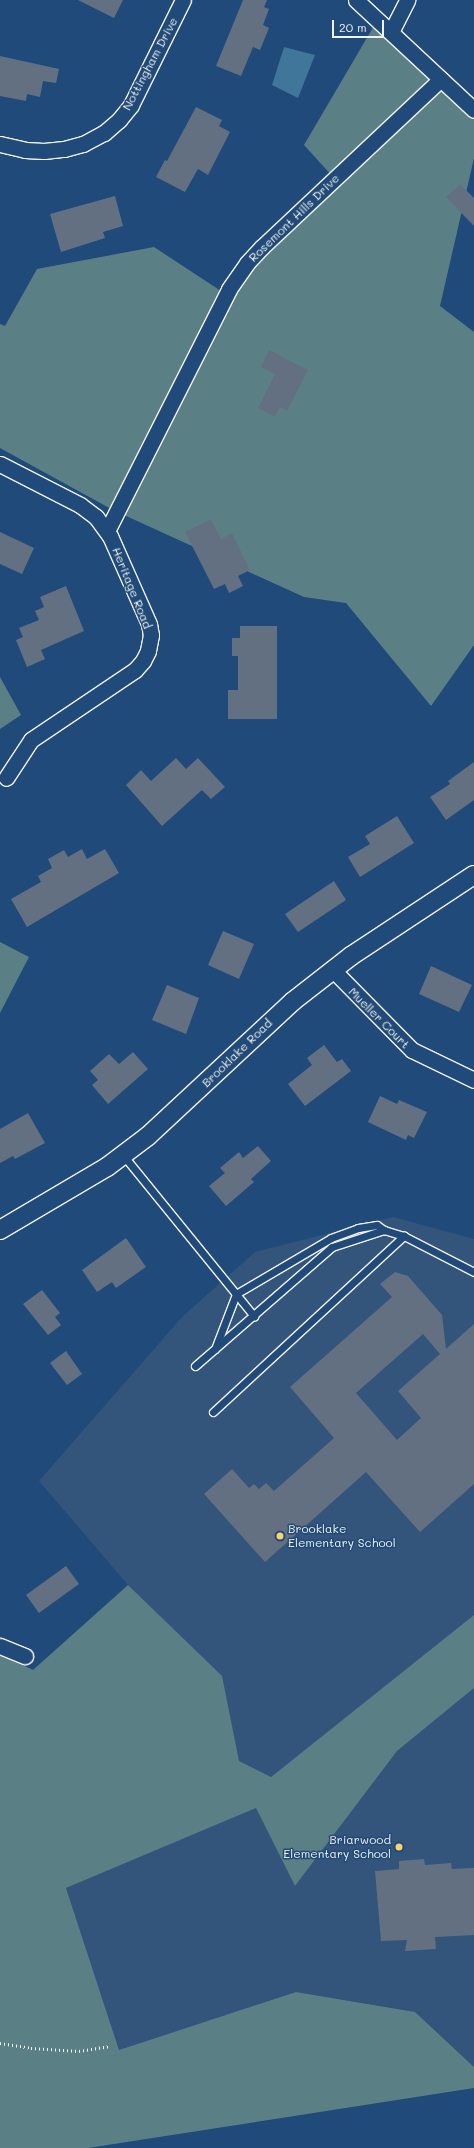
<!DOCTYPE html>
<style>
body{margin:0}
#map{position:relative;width:474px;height:2148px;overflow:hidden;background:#1f4a7a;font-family:Mali,sans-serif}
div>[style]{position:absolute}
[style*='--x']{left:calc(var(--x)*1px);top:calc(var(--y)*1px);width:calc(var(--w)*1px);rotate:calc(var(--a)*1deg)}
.built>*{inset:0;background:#33557c}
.green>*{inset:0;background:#5a8086}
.water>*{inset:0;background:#3f769a}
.building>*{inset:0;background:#637082}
.path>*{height:2.5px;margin-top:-1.25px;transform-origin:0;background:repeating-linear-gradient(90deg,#f4f1e8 0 1px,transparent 0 4px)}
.roads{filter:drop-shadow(1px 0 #f4f1e8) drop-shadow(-1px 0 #f4f1e8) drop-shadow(0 1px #f4f1e8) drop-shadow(0 -1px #f4f1e8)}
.service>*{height:7px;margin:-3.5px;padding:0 3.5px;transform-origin:3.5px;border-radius:3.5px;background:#1f4a7a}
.minor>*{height:15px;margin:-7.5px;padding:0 7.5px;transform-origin:7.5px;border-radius:7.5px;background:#1f4a7a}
.tertiary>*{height:18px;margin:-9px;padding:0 9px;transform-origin:9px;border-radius:9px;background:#1f4a7a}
.dots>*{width:11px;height:11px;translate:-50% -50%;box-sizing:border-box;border:2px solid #1f4a7a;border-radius:50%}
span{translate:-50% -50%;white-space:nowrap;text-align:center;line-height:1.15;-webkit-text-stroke:3px #1f4a7a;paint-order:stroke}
.street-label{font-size:12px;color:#f4f1e8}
.poi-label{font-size:12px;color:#f4f1e8}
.left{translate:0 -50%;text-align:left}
.right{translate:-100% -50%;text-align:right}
.scale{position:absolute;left:332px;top:20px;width:52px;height:18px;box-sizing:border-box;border:2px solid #f4f1e8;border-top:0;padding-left:5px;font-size:12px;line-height:14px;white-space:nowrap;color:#f4f1e8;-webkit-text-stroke:3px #1f4a7a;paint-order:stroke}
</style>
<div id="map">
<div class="built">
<div style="clip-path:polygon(393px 1217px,474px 1239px,474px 1615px,271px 1777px,239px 1761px,221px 1676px,128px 1585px,39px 1481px,182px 1317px,255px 1252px)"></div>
<div style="clip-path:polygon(474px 1688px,474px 2067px,415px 2012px,296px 1992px,119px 2050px,66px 1888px,256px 1808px,295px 1886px,397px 1751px)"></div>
</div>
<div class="green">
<div style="clip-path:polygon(378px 19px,474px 105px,474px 158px,440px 306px,474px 332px,474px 645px,431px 706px,346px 603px,304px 597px,113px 510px,0 448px,0 324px,5px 326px,37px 269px,154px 247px,224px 293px,334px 178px,304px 145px)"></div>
<div style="clip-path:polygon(0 677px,21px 715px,0 729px)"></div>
<div style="clip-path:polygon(0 942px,29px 957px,0 1013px)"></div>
<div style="clip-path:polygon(128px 1585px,222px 1676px,239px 1761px,271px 1777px,474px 1615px,474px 1688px,397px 1751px,295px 1886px,256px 1808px,66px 1888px,119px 2050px,296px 1992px,415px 2012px,474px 2067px,474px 2088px,88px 2148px,0 2148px,0 1654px,33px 1670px)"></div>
</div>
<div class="water">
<div style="clip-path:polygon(284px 47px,315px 55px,298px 98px,272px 85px)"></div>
</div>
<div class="building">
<div style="clip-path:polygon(78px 0,123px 0,114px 18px)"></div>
<div style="clip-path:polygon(243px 0,267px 0,264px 7px,269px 9px,263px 25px,269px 28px,260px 50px,253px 47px,241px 76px,216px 66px)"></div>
<div style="clip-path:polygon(0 56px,59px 69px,56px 83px,43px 81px,40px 97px,27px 94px,26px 101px,0 96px)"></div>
<div style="clip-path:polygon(196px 107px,222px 120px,219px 126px,230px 132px,208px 175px,198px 169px,185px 192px,156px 177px,165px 160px,167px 161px)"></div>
<div style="clip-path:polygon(460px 184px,474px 198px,474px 226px,446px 197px)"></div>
<div style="clip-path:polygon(115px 196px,123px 226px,103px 232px,105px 238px,61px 252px,50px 214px)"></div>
<div style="clip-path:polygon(269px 350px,308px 370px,287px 411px,280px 407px,275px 417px,258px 408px,275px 374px,261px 367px)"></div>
<div style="clip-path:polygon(211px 519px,221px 539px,232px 533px,250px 570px,238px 576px,243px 586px,229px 593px,225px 584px,214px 589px,185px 532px)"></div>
<div style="clip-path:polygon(0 532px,34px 548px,22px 574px,0 564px)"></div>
<div style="clip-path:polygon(66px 586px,84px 631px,41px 650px,45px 659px,27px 667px,16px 640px,23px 637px,19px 628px,39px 620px,35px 611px,44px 607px,40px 597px)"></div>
<div style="clip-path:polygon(240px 626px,277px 626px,277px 719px,228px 719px,228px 690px,238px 690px,238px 656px,232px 656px,232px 638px,240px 638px)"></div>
<div style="clip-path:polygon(176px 758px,186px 769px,198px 758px,225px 787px,211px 799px,202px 790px,162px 826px,126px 785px,141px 770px,151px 781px)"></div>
<div style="clip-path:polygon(474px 762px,474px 800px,446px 820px,430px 797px,450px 784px,448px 781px)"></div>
<div style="clip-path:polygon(397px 816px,414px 843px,360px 877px,348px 857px,370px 844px,365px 836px)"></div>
<div style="clip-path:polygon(82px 849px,87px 859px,105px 849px,119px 873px,27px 927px,11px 899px,41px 882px,38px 876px,52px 868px,48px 859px,64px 850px,68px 857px)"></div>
<div style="clip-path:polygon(334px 881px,346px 900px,298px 932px,285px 914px)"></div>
<div style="clip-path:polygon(223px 931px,254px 944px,239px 979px,208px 965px)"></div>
<div style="clip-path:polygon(431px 966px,472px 985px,459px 1012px,419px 994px)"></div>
<div style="clip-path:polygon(167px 985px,199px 998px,186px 1034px,152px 1020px)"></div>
<div style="clip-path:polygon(324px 1045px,337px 1062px,342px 1059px,351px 1071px,305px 1106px,288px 1084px,312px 1065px,307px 1058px)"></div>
<div style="clip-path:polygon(133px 1052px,148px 1069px,108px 1104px,92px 1085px,98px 1080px,90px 1071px,109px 1054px,119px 1064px)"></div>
<div style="clip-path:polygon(380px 1096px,397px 1104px,399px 1100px,427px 1112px,414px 1138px,408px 1135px,406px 1140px,368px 1122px)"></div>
<div style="clip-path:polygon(28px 1113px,45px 1143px,15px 1159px,13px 1156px,0 1163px,0 1129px)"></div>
<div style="clip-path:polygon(258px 1146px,271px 1161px,251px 1179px,254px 1182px,226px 1206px,209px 1186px,225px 1173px,220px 1168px,239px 1152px,243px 1158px)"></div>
<div style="clip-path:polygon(126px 1238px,146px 1267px,116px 1288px,112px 1282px,97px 1292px,82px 1270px)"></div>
<div style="clip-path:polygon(evenodd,395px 1272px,408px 1276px,442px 1315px,446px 1349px,474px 1324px,474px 1484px,420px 1532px,366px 1472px,265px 1562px,204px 1494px,232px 1469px,249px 1488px,254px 1484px,259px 1489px,266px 1483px,274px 1491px,334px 1438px,290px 1387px,392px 1297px,380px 1284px,395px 1272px,423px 1334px,440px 1354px,398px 1391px,421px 1418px,397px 1440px,356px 1393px,423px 1334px)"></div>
<div style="clip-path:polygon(42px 1290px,60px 1313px,55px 1317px,61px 1325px,48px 1335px,23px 1304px)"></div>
<div style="clip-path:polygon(66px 1351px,82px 1374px,67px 1385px,50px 1363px)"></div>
<div style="clip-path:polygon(66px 1566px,79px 1584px,39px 1613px,26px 1595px)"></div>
<div style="clip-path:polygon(424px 1859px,425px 1865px,451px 1863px,452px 1869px,474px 1868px,474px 1935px,435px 1937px,436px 1949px,405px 1951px,407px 1940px,381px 1941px,375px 1871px,399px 1869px,399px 1861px)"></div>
</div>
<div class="path">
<div style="--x:0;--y:2043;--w:31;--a:9"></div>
<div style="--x:31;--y:2048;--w:48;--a:3.6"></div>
<div style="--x:79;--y:2051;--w:30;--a:-9"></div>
</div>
<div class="roads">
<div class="service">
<div style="--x:123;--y:1155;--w:208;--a:50.9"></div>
<div style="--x:215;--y:1349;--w:59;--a:-69.1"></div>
<div style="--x:236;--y:1294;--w:110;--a:-30.5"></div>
<div style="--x:331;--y:1238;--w:29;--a:-20"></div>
<div style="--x:358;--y:1228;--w:19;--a:-9"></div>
<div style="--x:377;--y:1225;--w:9;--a:36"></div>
<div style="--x:384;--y:1230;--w:21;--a:17"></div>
<div style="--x:404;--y:1236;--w:79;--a:27.2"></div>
<div style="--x:195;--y:1366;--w:181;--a:-41"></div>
<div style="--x:332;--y:1247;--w:55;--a:-18.1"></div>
<div style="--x:213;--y:1412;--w:260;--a:-42.7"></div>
</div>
<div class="minor">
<div style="--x:356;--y:0;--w:161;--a:43"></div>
<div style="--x:391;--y:32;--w:36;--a:-63"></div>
<div style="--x:0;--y:144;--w:26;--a:13"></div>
<div style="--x:25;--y:150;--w:19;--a:3"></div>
<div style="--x:44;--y:151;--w:20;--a:-6"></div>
<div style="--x:64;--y:149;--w:20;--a:-15"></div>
<div style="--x:83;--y:144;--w:24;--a:-28"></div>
<div style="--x:104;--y:133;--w:20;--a:-41"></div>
<div style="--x:119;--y:120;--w:19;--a:-51"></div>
<div style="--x:131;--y:105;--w:117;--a:-63.7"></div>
<div style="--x:0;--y:464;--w:90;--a:27.1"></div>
<div style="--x:80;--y:505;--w:20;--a:37"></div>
<div style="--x:96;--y:517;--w:24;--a:54"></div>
<div style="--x:110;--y:536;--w:96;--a:66.1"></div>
<div style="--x:149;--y:624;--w:11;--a:80"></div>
<div style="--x:151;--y:635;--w:16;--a:101"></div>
<div style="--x:148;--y:651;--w:11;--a:117"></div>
<div style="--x:143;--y:661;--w:12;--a:132"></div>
<div style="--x:135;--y:670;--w:125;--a:146.1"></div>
<div style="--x:31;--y:740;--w:45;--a:123.3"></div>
<div style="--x:107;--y:531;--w:271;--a:-63.2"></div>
<div style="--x:229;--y:289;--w:32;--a:-55"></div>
<div style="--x:247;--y:263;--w:22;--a:-47"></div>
<div style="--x:262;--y:247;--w:245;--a:-43.2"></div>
<div style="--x:333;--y:970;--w:112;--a:45.4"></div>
<div style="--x:412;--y:1050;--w:69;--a:25.8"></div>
<div style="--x:0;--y:1646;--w:27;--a:22"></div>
</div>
<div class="tertiary">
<div style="--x:0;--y:1230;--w:124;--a:-30.5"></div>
<div style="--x:107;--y:1167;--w:51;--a:-37.1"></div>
<div style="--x:148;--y:1136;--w:197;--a:-42.9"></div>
<div style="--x:292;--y:1002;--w:75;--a:-37.9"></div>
<div style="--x:351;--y:956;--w:147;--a:-33.4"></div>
</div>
</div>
<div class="dots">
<div style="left:280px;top:1536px;background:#ffd166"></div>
<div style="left:399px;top:1847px;background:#ffd166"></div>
</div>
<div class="street-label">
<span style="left:150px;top:64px;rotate:-62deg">Nottingham Drive</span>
<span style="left:294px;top:218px;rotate:-44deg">Rosemont Hills Drive</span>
<span style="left:132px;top:588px;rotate:68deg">Heritage Road</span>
<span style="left:379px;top:1018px;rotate:45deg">Mueller Court</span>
<span style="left:237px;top:1053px;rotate:-44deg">Brooklake Road</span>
</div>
<div class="poi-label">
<span class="left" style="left:288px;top:1536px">Brooklake<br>Elementary School</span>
<span class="right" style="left:391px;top:1847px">Briarwood<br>Elementary School</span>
</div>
<div class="scale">20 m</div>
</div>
